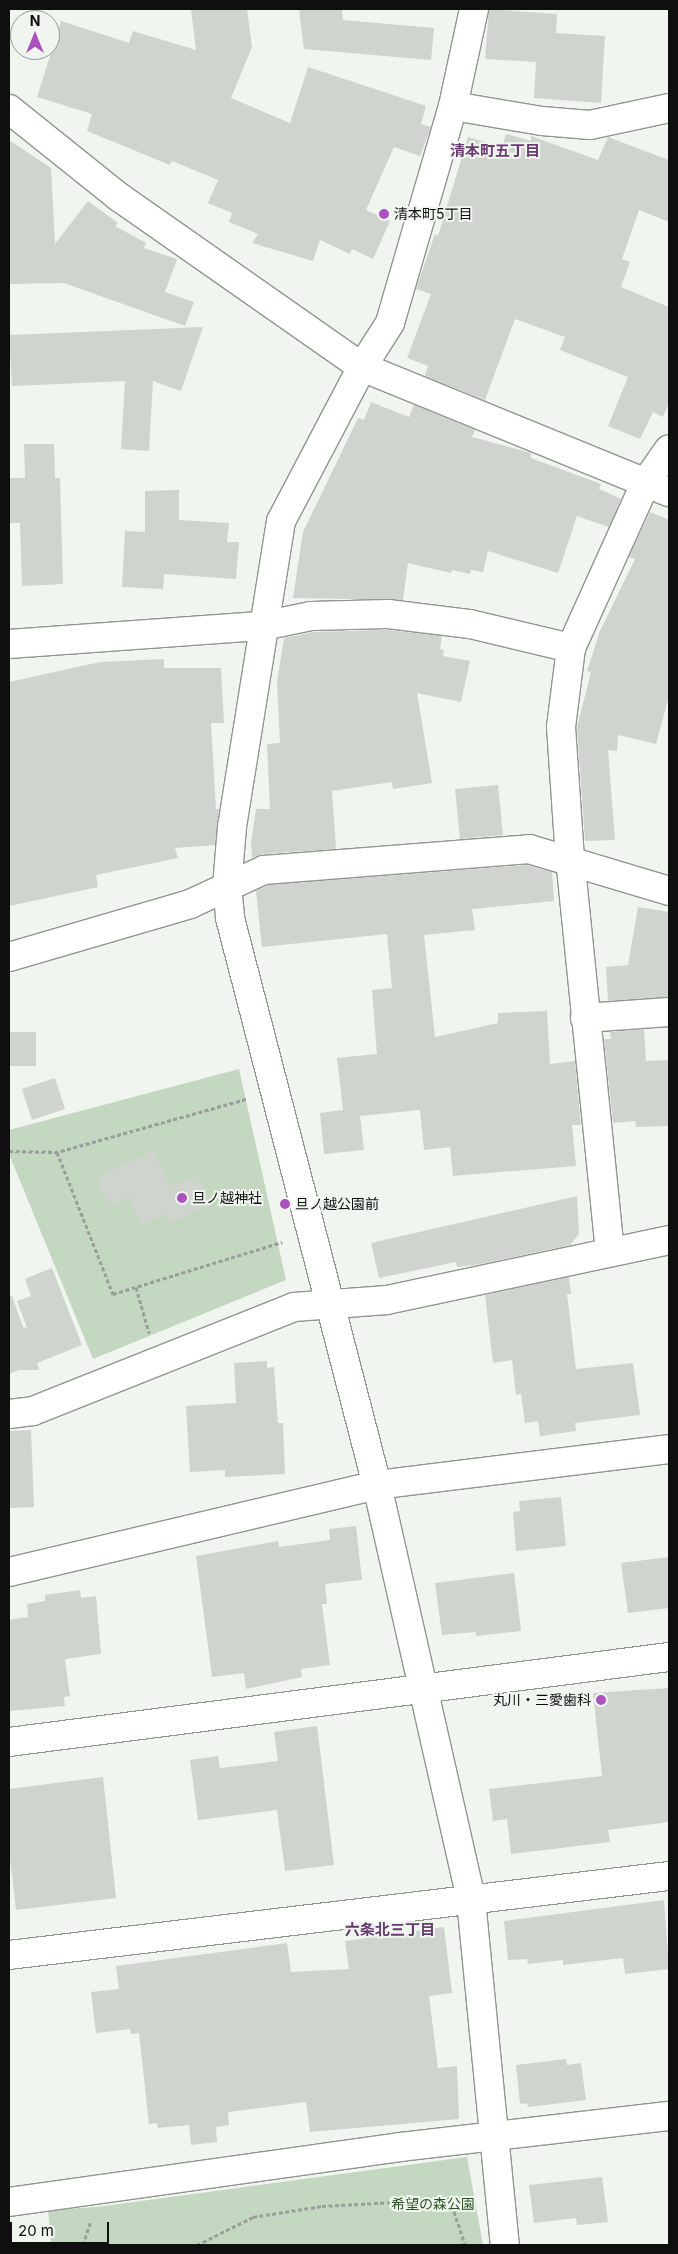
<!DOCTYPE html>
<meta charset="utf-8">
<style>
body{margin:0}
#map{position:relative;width:678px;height:2254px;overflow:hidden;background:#f0f5ef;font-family:Inter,"Noto Sans JP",sans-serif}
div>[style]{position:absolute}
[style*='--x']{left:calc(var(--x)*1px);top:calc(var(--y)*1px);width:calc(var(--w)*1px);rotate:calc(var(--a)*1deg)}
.green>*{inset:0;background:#c4d7c0}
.building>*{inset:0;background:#d0d4cf}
.path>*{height:3px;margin-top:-1.5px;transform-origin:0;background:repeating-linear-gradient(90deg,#9a9e9a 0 4px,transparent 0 6.5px)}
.roads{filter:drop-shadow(1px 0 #919590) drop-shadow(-1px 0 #919590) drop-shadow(0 1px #919590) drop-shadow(0 -1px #919590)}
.street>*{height:28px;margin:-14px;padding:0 14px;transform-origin:14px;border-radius:14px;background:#fff}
.dots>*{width:14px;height:14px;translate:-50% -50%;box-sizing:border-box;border:2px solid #f0f5ef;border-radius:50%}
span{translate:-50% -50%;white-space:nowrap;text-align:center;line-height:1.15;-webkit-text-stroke:4px #f0f5ef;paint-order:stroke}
.poi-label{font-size:14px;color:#0e0f0e}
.left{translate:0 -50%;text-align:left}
.right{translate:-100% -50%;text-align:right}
.park-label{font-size:14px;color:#2a5421}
.neighbourhood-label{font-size:15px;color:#673b70;font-weight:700}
.frame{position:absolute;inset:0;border:10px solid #0e0f0e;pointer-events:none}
.north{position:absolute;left:10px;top:10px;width:50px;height:50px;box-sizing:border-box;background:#f0f5ef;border:1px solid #969995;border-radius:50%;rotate:0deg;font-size:14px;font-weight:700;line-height:20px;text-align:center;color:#0e0f0e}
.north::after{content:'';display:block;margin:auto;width:18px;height:22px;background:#ab52bf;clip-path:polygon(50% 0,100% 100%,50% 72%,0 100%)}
.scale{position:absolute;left:10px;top:2222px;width:99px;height:22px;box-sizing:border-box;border:2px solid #0e0f0e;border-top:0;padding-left:6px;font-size:15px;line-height:18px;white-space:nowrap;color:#0e0f0e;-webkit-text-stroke:4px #f0f5ef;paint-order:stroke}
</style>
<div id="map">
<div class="green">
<div style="clip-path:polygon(239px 1069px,286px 1280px,93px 1359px,9px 1154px,9px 1130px)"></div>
<div style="clip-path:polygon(467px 2157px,483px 2245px,51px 2245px,48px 2210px,97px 2207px)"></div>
</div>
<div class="building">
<div style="clip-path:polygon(191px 9px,247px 9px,252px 47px,231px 98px,290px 123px,308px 67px,426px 106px,421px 124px,431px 127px,420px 156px,394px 147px,366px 210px,390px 221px,373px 259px,352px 249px,350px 254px,320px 240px,313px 261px,252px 243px,258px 234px,229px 222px,232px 213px,208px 203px,218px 180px,172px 161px,170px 165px,87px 131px,92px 114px,37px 97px,61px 21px,129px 43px,133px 31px,196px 50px)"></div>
<div style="clip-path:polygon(299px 9px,342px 9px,343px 20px,434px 28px,431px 60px,304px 49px)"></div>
<div style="clip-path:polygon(489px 9px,557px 14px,556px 33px,605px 36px,601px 103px,534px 98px,536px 62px,485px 59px)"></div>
<div style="clip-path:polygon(506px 134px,531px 141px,531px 136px,598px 160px,608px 137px,669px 160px,669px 222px,639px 210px,622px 259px,630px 262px,621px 287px,669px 307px,669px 402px,663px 417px,653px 412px,640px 439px,608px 426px,628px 377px,560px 350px,565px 337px,515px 319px,485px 400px,425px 376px,428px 366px,407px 358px,431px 294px,416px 289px,435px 234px,438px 236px,468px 137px,502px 147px)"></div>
<div style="clip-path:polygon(9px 140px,51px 168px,55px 244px,88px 201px,118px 223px,115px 226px,146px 243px,144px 248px,177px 259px,165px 292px,194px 302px,185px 326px,64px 283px,9px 284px)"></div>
<div style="clip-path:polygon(203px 327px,181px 391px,153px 381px,149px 451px,121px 449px,125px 381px,12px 386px,9px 335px)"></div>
<div style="clip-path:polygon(371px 402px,409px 417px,414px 405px,475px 430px,472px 437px,531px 453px,531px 458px,601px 484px,599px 489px,621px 499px,609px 527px,577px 516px,558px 573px,488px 551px,483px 572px,471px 570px,470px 574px,452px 570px,451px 573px,408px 563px,403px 600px,293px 598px,303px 532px,358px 418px,364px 420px)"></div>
<div style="clip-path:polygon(24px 444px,54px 444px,55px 478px,60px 478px,63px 584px,22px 586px,20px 523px,10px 523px,9px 478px,25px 478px)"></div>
<div style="clip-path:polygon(179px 490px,179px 520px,229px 523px,227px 542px,239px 542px,236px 579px,164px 574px,163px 589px,122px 587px,125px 531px,145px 532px,145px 491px)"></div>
<div style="clip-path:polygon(650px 512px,669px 520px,669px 696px,656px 744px,618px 735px,617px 751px,608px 750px,615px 840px,585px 841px,577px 727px,591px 672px,587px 671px,600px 631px,635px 559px,629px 557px)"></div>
<div style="clip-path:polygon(387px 630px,442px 636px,440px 649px,444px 650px,443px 656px,470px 661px,461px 702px,417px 693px,432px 783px,393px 789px,392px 782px,332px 791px,336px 849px,263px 854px,252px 858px,251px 843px,256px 809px,270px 809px,267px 744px,280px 743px,277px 682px,284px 638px,313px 632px)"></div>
<div style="clip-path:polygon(164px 659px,164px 668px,221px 668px,224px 723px,211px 723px,216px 809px,219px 809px,215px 845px,175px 848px,178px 858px,96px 875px,98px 887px,9px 906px,9px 682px,100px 662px)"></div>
<div style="clip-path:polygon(498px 785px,503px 835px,460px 839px,455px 789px)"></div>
<div style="clip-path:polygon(527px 865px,552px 872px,554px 901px,472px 909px,475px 930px,424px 935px,435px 1037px,498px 1023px,498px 1013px,547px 1011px,550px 1064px,575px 1061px,581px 1125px,572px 1125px,576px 1166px,453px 1176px,450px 1147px,424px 1150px,420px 1110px,360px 1116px,364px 1150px,324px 1154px,320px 1113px,343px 1110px,337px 1058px,377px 1054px,372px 990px,392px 988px,387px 934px,262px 947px,256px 891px,268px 885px)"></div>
<div style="clip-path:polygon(638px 907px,669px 912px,669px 997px,608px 1001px,606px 967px,628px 965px)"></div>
<div style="clip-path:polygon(644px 1029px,646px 1061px,669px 1060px,669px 1126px,636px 1127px,635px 1121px,613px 1123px,604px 1039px,611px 1039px,610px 1032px)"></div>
<div style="clip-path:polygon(9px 1032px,36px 1032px,36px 1066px,9px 1066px)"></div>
<div style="clip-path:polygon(55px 1078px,65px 1109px,32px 1120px,22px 1089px)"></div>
<div style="clip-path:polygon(153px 1151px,170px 1187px,196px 1175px,210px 1204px,170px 1223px,166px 1214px,141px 1225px,129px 1197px,110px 1206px,96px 1178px)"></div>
<div style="clip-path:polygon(577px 1196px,579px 1234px,570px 1245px,481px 1264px,457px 1267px,456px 1262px,379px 1278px,371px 1243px)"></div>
<div style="clip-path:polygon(52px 1268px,82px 1345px,37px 1363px,39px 1370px,19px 1370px,9px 1374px,9px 1296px,12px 1296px,23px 1327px,27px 1328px,17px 1301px,31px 1296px,25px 1279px)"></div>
<div style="clip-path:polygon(569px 1277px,571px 1294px,567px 1294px,576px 1369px,633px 1363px,640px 1415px,575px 1423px,576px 1431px,540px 1436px,538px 1421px,525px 1423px,521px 1394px,516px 1395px,512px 1360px,493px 1363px,485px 1295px)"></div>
<div style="clip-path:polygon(267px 1361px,267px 1368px,274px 1367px,278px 1423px,283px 1423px,285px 1474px,225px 1477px,225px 1470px,190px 1472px,186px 1406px,236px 1403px,234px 1363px)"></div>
<div style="clip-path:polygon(31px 1430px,34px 1507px,9px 1508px,9px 1431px)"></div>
<div style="clip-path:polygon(561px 1497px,566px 1546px,516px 1551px,513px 1512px,520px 1511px,519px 1501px)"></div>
<div style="clip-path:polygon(356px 1526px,362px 1580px,325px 1584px,327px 1604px,322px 1604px,330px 1665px,301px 1669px,302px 1677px,246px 1689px,244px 1673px,212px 1677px,196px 1556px,278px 1541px,279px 1547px,330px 1540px,329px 1529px)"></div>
<div style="clip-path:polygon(669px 1557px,669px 1608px,628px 1613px,621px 1563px)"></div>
<div style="clip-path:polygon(514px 1573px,521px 1631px,476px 1636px,476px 1632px,442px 1635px,435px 1583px)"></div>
<div style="clip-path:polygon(80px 1590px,81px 1598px,96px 1596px,101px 1654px,65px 1659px,70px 1696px,64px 1697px,65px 1706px,9px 1711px,9px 1620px,28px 1617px,27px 1604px,45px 1601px,45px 1595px)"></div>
<div style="clip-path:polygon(669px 1688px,669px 1822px,608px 1830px,610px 1842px,511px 1854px,507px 1819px,493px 1821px,489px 1789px,602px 1776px,593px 1693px)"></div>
<div style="clip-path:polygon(317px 1726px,334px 1865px,285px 1871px,277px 1810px,198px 1820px,190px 1760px,218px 1756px,220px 1768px,278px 1761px,274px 1732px)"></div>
<div style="clip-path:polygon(103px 1777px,116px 1898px,16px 1910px,9px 1850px,9px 1789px)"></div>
<div style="clip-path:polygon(664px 1900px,669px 1969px,625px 1974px,623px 1958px,563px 1965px,563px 1960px,528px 1964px,527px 1959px,508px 1960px,504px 1921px)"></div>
<div style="clip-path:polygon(444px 1927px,452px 1993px,429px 1996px,438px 2068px,457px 2066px,459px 2119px,310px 2132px,306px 2102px,228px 2112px,229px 2125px,216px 2127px,217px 2142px,191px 2145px,189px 2125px,158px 2128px,157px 2123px,149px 2124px,139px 2033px,131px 2034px,130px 2029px,96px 2033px,91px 1992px,119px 1989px,116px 1966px,287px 1943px,291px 1972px,349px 1969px,345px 1941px)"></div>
<div style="clip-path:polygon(566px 2059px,567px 2065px,581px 2063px,586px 2100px,528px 2107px,527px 2103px,520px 2104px,516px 2065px)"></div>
<div style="clip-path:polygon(602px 2177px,608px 2222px,577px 2225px,576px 2218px,534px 2223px,529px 2185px)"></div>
</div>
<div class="path">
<div style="--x:246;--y:1099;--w:196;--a:164.3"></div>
<div style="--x:57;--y:1152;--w:153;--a:68.5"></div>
<div style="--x:113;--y:1294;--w:177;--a:-17.1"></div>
<div style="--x:9;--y:1151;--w:48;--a:1.2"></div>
<div style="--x:136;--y:1287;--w:48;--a:74.2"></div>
<div style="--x:83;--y:2245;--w:25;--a:-72"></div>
<div style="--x:197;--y:2245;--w:63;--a:-26.6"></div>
<div style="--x:253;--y:2217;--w:70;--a:-9.1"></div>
<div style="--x:322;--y:2206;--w:128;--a:-3.1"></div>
<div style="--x:450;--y:2199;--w:48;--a:71.9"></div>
</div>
<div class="roads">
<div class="street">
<div style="--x:474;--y:9;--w:99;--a:102.2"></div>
<div style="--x:453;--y:106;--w:226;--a:106.2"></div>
<div style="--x:390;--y:323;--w:52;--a:122.5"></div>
<div style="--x:362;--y:367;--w:174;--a:117.7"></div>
<div style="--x:281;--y:521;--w:310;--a:99.1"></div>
<div style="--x:232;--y:827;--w:60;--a:94.8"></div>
<div style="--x:227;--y:887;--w:31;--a:84"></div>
<div style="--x:230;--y:918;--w:586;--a:75.47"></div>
<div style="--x:377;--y:1485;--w:426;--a:77.2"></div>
<div style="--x:471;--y:1900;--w:347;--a:84.4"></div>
<div style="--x:453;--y:106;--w:90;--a:9.6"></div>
<div style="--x:542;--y:121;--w:48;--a:4.8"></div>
<div style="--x:590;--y:125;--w:81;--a:-12.1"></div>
<div style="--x:9;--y:109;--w:141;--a:38.7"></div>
<div style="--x:119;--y:197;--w:297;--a:35"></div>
<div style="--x:362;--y:367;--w:331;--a:22.2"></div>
<div style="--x:9;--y:644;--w:255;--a:-4.1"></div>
<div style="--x:263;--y:626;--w:49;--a:-11.8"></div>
<div style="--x:311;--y:616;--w:77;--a:-1.5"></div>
<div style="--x:388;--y:614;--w:83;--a:7"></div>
<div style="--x:470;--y:624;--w:104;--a:13.4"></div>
<div style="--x:9;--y:957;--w:189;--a:-16.3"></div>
<div style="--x:190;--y:904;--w:81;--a:-24.7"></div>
<div style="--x:264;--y:870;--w:266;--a:-4.5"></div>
<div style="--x:529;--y:849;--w:146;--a:16.7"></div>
<div style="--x:585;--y:1018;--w:84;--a:-4.1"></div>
<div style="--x:610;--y:1252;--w:395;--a:-95.8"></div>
<div style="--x:570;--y:859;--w:132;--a:-93.9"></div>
<div style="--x:561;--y:727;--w:80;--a:-82.8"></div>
<div style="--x:571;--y:648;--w:182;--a:-65.7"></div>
<div style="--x:646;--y:482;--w:40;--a:-55.1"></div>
<div style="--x:9;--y:1414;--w:24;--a:-7"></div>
<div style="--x:33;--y:1411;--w:281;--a:-21.7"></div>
<div style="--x:294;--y:1307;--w:93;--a:-4.3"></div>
<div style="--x:387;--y:1300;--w:288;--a:-12"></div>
<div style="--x:9;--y:1572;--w:378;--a:-13.3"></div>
<div style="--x:377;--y:1485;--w:294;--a:-7"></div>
<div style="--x:9;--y:1742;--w:665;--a:-7.34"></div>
<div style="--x:9;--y:1955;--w:665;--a:-6.83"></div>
<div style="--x:9;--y:2202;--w:395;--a:-8"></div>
<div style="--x:400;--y:2147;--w:271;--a:-6.6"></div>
</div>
</div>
<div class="dots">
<div style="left:384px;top:214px;background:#ab52bf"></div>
<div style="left:182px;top:1198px;background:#ab52bf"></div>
<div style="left:285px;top:1204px;background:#ab52bf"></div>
<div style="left:601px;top:1700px;background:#ab52bf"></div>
</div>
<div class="poi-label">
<span class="left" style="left:394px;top:214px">清本町5丁目</span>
<span class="left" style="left:192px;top:1198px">旦ノ越神社</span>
<span class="left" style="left:295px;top:1204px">旦ノ越公園前</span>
<span class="right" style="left:591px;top:1700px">丸川・三愛歯科</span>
</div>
<div class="park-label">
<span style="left:433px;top:2204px">希望の森公園</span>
</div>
<div class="neighbourhood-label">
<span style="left:495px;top:151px">清本町五丁目</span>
<span style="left:390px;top:1930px">六条北三丁目</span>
</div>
<div class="frame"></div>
<div class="north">N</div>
<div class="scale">20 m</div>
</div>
